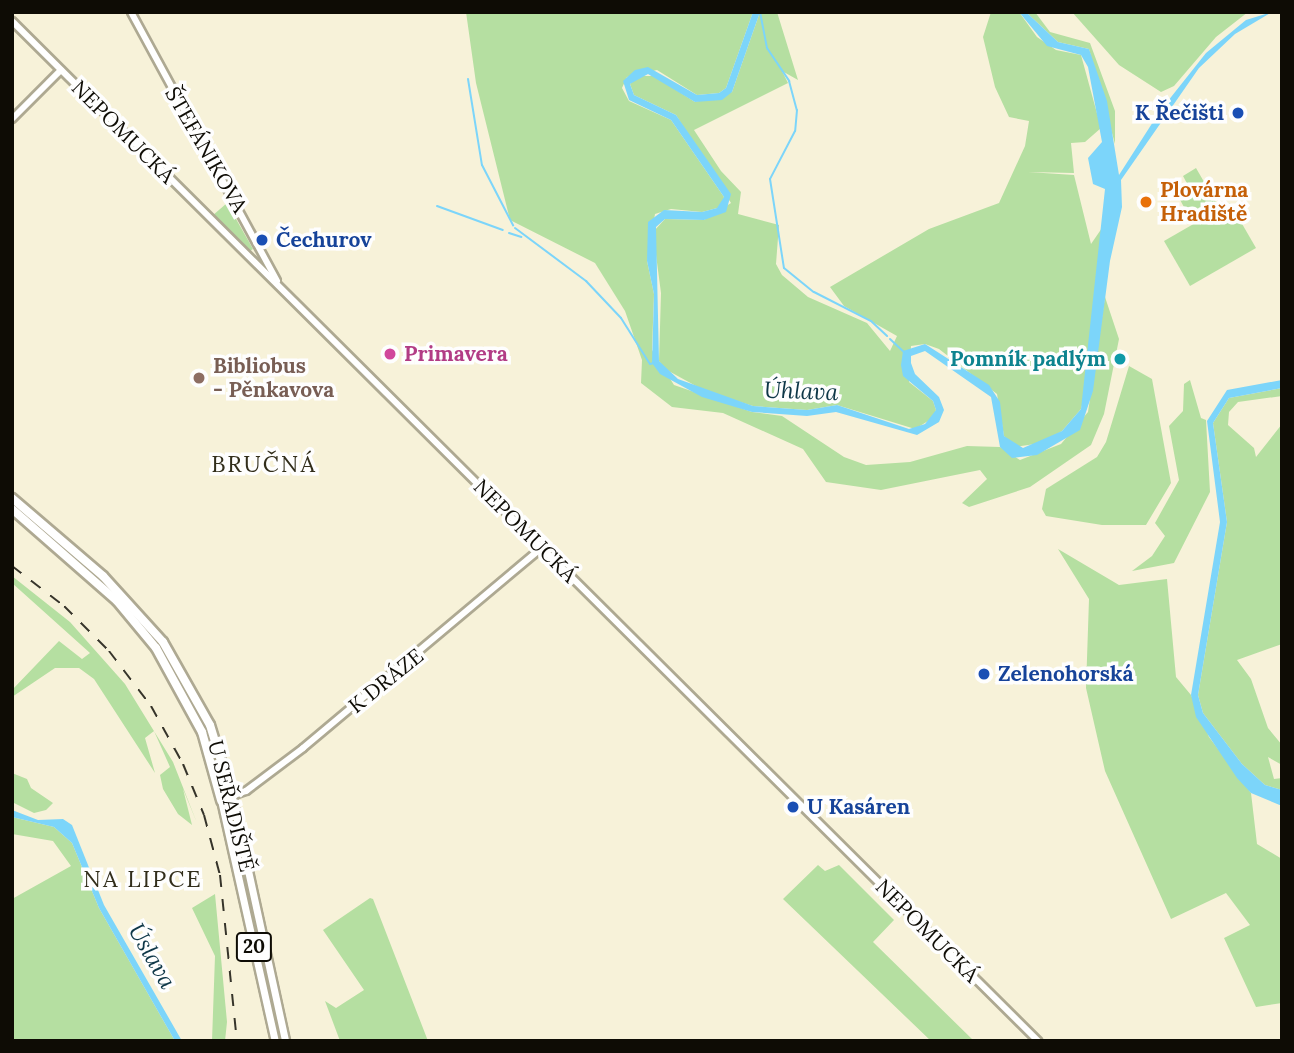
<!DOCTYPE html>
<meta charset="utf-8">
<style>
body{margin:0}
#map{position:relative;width:1294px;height:1053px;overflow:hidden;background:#f7f2d9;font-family:Lora,serif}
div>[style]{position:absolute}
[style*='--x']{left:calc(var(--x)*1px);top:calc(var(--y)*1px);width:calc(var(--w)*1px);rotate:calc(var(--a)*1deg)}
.green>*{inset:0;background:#b5dfa1}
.water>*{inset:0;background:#7cd5fa}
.stream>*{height:2px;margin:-1px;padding:0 1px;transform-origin:1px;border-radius:1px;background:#7cd5fa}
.roads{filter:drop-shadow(2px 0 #aea992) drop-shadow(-2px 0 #aea992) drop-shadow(0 2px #aea992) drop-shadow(0 -2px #aea992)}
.secondary>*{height:6px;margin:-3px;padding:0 3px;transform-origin:3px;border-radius:3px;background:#fff}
.primary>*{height:7px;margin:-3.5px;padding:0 3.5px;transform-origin:3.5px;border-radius:3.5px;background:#fff}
.highway>*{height:8px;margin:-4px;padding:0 4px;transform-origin:4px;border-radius:4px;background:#fff}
.rail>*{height:2px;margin-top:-1px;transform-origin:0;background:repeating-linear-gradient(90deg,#36342a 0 12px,transparent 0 24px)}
.dots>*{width:19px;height:19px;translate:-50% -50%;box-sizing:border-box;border:4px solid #fefefe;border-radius:50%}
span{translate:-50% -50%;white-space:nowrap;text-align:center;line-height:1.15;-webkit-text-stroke:7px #fefefe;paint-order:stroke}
.shield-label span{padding:2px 5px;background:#fefefe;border:2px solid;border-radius:5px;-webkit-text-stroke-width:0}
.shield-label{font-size:19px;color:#0e0c05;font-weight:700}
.transit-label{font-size:21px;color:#164399;font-weight:700}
.right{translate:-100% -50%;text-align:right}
.left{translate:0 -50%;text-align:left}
.street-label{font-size:21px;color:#0e0c05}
.food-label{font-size:21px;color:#c56008;font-weight:700}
.hotel-label{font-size:21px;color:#b23c85;font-weight:700}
.culture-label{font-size:21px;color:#0d838f;font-weight:700}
.education-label{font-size:21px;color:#785e54;font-weight:700}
.water-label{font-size:23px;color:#0e3747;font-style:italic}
.neighbourhood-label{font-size:23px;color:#322e1b;letter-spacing:2px}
.frame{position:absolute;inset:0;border:14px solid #0e0c05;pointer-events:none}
</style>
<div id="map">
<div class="green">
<div style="clip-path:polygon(466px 12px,753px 12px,726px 88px,719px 93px,697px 95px,657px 70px,627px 77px,622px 88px,629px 101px,671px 120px,724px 197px,721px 207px,702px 212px,671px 209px,655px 214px,647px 261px,654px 294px,652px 350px,674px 385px,752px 412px,782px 416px,844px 457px,866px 465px,910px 462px,967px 446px,1000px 447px,1020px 460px,1061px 444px,1088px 412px,1105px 297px,1119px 339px,1104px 414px,1091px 445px,1030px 487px,969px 507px,962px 503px,987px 479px,980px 470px,881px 490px,826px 482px,803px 449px,723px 413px,672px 407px,641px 383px,642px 360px,625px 311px,595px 263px,510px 220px,476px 83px)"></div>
<div style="clip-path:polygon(760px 12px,777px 12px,798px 80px,782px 71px,788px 83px,694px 130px,721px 171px,741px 192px,738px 214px,779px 225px,776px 264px,782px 275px,808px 297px,867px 323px,890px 351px,897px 336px,844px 306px,830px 287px,929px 229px,999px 203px,1025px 146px,1029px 121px,1009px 117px,995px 87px,983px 37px,991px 12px,1019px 12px,1037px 37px,1056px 50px,1081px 55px,1101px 128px,1085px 142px,1071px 143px,1074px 173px,1028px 172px,1074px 175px,1091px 244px,1102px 228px,1086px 390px,1081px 409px,1062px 431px,1042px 443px,1014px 447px,1004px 436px,997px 394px,939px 349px,925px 344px,911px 346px,909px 382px,933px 401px,936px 410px,933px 418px,915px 429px,837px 405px,807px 410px,753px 406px,705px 391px,665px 369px,659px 361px,661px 293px,653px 232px,665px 219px,704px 220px,731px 203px,676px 115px,634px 95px,630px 84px,638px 76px,654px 76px,695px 102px,732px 92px)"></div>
<div style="clip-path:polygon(1026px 12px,1035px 12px,1050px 32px,1090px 43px,1115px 111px,1115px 144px,1089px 49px,1058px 42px)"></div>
<div style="clip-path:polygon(1072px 12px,1248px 12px,1216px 37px,1174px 86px,1161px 92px,1119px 65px)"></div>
<div style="clip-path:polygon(1196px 168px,1218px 206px,1192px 222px,1178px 196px,1190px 189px,1183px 176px)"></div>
<div style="clip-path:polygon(227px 203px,253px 249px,250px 251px,212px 216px)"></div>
<div style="clip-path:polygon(1230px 203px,1256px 248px,1190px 286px,1164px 241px)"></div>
<div style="clip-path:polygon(1129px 366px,1152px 379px,1171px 483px,1146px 525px,1102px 525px,1046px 516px,1042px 509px,1046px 489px,1097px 457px,1106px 442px)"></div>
<div style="clip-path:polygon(1190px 380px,1201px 418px,1206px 420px,1210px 492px,1174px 563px,1132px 571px,1152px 556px,1165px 536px,1155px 523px,1179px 480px,1169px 426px,1183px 411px,1184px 384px)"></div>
<div style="clip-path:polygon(1282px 388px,1282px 396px,1238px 402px,1229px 412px,1228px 425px,1254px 448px,1256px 457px,1282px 424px,1282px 644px,1237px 660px,1251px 679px,1268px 728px,1282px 745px,1282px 765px,1268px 757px,1274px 779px,1282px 778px,1282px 790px,1265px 785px,1242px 764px,1203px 713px,1198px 695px,1227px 522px,1213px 423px,1229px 398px)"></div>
<div style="clip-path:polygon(1058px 549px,1119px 585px,1167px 579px,1176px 677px,1191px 695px,1209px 737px,1251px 793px,1257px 844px,1282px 859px,1282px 1003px,1256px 1007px,1224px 938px,1250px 925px,1226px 893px,1171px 919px,1105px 771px,1086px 688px,1089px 599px)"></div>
<div style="clip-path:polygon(12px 576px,70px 622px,125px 684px,173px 762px,197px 823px,183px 789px,192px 825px,178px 814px,163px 789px,160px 775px,170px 767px,154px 731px,145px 738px,155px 773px,94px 679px,79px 668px,55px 668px,12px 697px,12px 690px,59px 641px,82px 659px,90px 653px,12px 583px)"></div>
<div style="clip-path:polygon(12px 773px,27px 779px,31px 788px,53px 803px,46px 810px,34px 813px,12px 802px)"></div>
<div style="clip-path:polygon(12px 817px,54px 827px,72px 843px,99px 908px,175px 1041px,12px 1041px,12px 899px,71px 866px,53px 841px,12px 834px)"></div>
<div style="clip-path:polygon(818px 865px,825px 871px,839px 865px,894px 920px,873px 942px,974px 1041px,931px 1041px,783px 899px)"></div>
<div style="clip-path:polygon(215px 894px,227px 1022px,225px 1041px,212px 1041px,215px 956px,192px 908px)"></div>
<div style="clip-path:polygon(370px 898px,373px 899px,428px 1041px,340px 1041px,325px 1001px,336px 1008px,364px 990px,323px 930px)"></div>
</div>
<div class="water">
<div style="clip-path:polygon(753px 12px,760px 12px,732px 92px,722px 100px,695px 102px,648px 74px,630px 84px,634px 95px,676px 115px,731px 194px,726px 212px,704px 220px,665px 219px,656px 227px,659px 361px,678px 379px,753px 406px,807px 410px,837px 405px,909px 429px,925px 424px,936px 410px,933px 401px,903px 376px,901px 365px,903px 351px,925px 344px,989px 385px,1000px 402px,1004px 436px,1023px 448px,1062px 431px,1081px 409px,1105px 189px,1093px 184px,1088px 158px,1102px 142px,1088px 67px,1081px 55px,1047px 46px,1019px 12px,1026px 12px,1058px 42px,1089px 49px,1107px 101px,1119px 175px,1160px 111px,1206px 53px,1246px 20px,1272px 12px,1235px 34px,1199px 68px,1121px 180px,1122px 207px,1110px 261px,1093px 391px,1080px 430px,1037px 455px,1012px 458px,1000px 447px,991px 397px,925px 351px,911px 356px,911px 363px,915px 374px,939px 397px,944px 410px,939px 422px,917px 435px,836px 412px,807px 416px,752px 412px,702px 397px,660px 374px,652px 363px,654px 294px,647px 261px,648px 222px,664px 210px,702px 212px,717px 208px,724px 197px,671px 120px,629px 100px,623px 81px,635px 70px,648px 67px,697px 95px,719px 93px,726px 88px)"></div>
<div style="clip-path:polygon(1282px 380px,1282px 388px,1229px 398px,1213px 423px,1227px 522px,1198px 695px,1203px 713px,1242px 764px,1265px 785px,1282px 790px,1282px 806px,1251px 793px,1237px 778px,1196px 717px,1191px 695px,1220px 522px,1207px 421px,1227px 390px)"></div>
<div style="clip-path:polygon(12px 810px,38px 820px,63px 819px,72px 825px,104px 905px,182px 1041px,175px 1041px,99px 908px,72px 843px,54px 827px,12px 817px)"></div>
</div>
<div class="stream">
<div style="--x:760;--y:12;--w:37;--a:79"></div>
<div style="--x:767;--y:48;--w:40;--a:56"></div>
<div style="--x:789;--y:81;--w:30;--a:75"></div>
<div style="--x:797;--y:110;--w:21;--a:95"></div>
<div style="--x:795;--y:131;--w:54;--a:117.5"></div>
<div style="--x:770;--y:179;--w:90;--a:81.1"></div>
<div style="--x:784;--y:268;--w:38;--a:39"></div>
<div style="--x:814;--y:292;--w:64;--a:27"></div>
<div style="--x:871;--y:321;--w:22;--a:43"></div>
<div style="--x:468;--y:79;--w:87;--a:80.8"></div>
<div style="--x:482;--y:165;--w:68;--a:62.7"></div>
<div style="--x:437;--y:206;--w:70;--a:20"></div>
<div style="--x:515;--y:228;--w:89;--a:36.7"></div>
<div style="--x:586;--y:281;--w:51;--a:46.6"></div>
<div style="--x:621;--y:318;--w:54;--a:57.8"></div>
<div style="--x:650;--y:364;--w:4;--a:-14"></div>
<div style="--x:509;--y:233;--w:13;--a:18"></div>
<div style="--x:890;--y:339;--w:19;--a:43"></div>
</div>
<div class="roads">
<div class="secondary">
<div style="--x:131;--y:12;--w:306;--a:61.5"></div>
<div style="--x:12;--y:21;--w:1447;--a:44.83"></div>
<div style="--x:12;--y:119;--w:69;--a:-45"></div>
<div style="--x:221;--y:800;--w:27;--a:-20"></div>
<div style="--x:246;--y:791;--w:71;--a:-37"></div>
<div style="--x:303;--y:748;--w:311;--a:-40"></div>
</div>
<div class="primary">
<div style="--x:232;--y:797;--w:250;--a:77.7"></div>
<div style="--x:221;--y:800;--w:247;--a:77.4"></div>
</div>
<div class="highway">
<div style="--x:12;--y:498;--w:120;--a:40.6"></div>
<div style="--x:103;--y:576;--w:89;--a:47.7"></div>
<div style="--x:163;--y:642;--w:95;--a:60.5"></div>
<div style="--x:210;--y:725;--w:75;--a:73"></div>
<div style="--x:12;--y:509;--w:140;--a:41.2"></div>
<div style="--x:117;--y:601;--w:61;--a:50.3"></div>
<div style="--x:156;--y:648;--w:96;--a:61.3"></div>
<div style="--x:202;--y:732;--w:71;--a:74.4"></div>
</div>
</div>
<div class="rail">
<div style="--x:12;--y:566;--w:66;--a:37.6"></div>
<div style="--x:64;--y:606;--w:64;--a:45"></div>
<div style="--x:109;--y:651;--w:69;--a:52.6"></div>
<div style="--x:151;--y:706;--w:66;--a:61.1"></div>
<div style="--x:183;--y:764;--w:55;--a:67.6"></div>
<div style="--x:204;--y:815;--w:62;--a:75.1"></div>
<div style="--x:220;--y:875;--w:167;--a:84.2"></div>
</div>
<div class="dots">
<div style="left:1238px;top:113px;background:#1a4fb4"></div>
<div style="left:1146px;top:202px;background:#e8710a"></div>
<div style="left:262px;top:240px;background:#1a4fb4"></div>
<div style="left:390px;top:354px;background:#d1479c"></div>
<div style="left:1120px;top:359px;background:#0f9aa8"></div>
<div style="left:199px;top:378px;background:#8d6e63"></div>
<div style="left:984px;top:674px;background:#1a4fb4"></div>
<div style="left:793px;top:807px;background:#1a4fb4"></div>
</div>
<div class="shield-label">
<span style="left:254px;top:947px">20</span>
</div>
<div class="transit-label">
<span class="right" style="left:1224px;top:113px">K Řečišti</span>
<span class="left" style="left:276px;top:240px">Čechurov</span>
<span class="left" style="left:998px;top:674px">Zelenohorská</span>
<span class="left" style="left:807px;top:807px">U Kasáren</span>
</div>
<div class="street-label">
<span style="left:123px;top:132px;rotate:45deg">NEPOMUCKÁ</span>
<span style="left:206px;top:150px;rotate:60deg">ŠTEFÁNIKOVA</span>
<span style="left:525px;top:531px;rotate:45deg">NEPOMUCKÁ</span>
<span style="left:386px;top:681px;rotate:-39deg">K DRÁZE</span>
<span style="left:231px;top:806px;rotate:76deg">U SEŘADIŠTĚ</span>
<span style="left:927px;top:931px;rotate:45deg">NEPOMUCKÁ</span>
</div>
<div class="food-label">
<span class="left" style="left:1160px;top:202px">Plovárna<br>Hradiště</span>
</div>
<div class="hotel-label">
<span class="left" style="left:404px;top:354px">Primavera</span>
</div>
<div class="culture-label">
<span class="right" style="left:1106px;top:359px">Pomník padlým</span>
</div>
<div class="education-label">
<span class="left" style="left:213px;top:378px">Bibliobus<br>- Pěnkavova</span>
</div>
<div class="water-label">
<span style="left:801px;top:391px;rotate:2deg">Úhlava</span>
<span style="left:152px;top:956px;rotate:60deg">Úslava</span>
</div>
<div class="neighbourhood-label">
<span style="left:264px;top:464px">BRUČNÁ</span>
<span style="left:143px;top:879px">NA LIPCE</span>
</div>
<div class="frame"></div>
</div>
